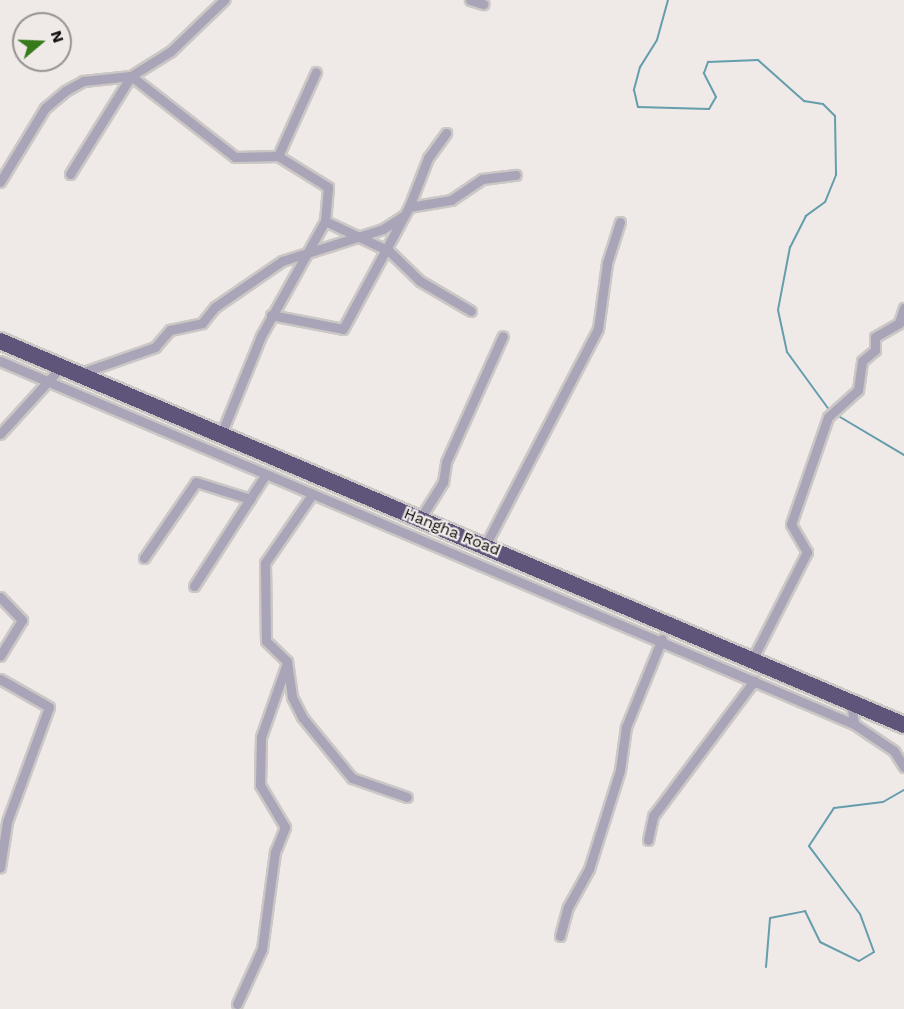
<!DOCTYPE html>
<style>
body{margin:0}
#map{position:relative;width:904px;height:1009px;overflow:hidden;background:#efeae8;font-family:"Work Sans",sans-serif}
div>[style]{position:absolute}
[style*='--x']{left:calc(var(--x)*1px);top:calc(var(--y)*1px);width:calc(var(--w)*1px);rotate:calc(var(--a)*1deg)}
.stream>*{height:2px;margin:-1px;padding:0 1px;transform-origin:1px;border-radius:1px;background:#659dac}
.roads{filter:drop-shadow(2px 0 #cbc7c5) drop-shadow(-2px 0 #cbc7c5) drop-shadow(0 2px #cbc7c5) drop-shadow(0 -2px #cbc7c5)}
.street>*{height:9px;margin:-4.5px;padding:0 4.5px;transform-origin:4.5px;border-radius:4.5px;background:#a9a4b7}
.highway>*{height:16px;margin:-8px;padding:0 8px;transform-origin:8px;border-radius:8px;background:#5f547a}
span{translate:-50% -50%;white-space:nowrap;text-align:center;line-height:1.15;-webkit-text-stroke:4.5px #efeae8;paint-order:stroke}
.street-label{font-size:16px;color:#100e0d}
.north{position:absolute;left:12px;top:12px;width:60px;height:60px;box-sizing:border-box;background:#efeae8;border:2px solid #969290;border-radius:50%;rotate:71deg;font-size:16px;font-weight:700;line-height:24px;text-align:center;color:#100e0d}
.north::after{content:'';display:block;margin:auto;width:21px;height:27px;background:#367a1c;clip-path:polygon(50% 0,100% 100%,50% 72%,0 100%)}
</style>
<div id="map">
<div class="stream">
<div style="--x:668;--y:0;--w:41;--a:105.4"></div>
<div style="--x:657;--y:40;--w:32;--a:122"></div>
<div style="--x:640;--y:67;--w:24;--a:105"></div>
<div style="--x:634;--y:90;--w:17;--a:77"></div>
<div style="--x:638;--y:107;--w:71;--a:1.6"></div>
<div style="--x:709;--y:109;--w:14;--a:-60"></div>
<div style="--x:716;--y:97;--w:27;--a:-117"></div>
<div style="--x:704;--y:73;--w:12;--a:-70"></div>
<div style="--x:708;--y:62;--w:50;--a:-2.3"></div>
<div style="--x:758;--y:60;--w:62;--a:41.7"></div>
<div style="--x:804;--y:101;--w:19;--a:9"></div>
<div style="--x:823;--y:104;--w:17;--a:45"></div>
<div style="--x:835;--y:116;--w:59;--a:89"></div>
<div style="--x:836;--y:175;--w:29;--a:112"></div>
<div style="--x:825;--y:202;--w:24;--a:144"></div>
<div style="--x:806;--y:216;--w:35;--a:117"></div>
<div style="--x:790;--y:247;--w:64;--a:100.8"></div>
<div style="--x:778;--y:310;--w:43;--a:77.9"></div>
<div style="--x:787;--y:352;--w:73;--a:53.9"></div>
<div style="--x:835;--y:414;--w:80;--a:30.7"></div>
<div style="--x:766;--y:967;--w:49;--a:-85.3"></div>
<div style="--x:770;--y:918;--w:36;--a:-11"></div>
<div style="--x:805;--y:911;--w:34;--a:64"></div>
<div style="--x:820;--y:942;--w:43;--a:26"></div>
<div style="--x:859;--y:961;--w:17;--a:-31"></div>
<div style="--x:874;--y:952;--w:40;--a:-110.2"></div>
<div style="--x:860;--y:914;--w:85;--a:-126.9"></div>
<div style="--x:809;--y:846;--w:45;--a:-56.7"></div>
<div style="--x:834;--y:808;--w:49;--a:-7"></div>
<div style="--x:883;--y:802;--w:24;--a:-30"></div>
</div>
<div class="roads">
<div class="street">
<div style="--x:470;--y:0;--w:14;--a:17"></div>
<div style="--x:278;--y:156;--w:92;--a:-65.7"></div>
<div style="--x:70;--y:174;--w:115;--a:-58.1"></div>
<div style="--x:131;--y:76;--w:132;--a:37.9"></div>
<div style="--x:235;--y:157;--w:43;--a:-1.3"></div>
<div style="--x:278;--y:156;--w:59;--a:31.8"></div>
<div style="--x:328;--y:187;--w:34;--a:95"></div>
<div style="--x:0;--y:182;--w:87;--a:-58.7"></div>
<div style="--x:45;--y:108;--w:26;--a:-40"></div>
<div style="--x:65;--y:91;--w:21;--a:-29"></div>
<div style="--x:83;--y:81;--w:48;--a:-5.9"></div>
<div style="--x:131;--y:76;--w:47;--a:-32"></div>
<div style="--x:171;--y:51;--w:74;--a:-43.9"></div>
<div style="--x:409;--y:207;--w:53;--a:-68.8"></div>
<div style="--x:428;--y:158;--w:31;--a:-54"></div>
<div style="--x:271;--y:315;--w:73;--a:11"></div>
<div style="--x:343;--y:329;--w:139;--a:-61.6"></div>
<div style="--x:409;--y:207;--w:43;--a:-9.5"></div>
<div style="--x:451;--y:200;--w:37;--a:-34"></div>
<div style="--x:482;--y:179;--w:34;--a:-7"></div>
<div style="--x:0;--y:361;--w:928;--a:23.03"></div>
<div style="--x:78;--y:374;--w:82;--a:-19.3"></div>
<div style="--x:155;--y:347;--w:23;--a:-49"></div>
<div style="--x:170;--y:330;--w:33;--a:-12"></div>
<div style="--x:202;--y:323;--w:21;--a:-51"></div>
<div style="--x:215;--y:307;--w:81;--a:-34.5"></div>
<div style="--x:282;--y:261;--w:106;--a:-17.6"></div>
<div style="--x:383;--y:229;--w:24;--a:-33"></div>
<div style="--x:0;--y:434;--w:91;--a:-47.7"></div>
<div style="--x:220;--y:437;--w:109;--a:-67.9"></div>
<div style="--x:261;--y:336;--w:132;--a:-60.9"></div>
<div style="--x:325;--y:221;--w:71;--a:25.1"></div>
<div style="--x:389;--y:251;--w:43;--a:44.1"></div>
<div style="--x:420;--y:281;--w:59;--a:30.5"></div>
<div style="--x:311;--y:496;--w:81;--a:124.5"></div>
<div style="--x:265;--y:563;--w:78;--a:89.3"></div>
<div style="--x:266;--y:641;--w:29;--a:44"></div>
<div style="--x:287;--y:661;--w:36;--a:82"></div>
<div style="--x:292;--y:697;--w:22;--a:63"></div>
<div style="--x:302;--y:717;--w:79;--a:50.7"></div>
<div style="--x:352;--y:778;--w:58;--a:19.1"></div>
<div style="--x:420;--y:519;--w:44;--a:-58.1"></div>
<div style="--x:443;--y:482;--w:20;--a:-81"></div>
<div style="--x:446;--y:462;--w:138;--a:-65.7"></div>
<div style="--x:485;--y:546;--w:245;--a:-62.5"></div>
<div style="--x:598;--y:329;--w:67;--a:-82.2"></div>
<div style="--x:607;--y:263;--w:43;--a:-72.4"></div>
<div style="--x:144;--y:558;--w:92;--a:-55.6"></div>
<div style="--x:196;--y:482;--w:57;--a:17.5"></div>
<div style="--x:194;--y:586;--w:130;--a:-57.3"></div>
<div style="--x:0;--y:597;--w:32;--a:46"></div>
<div style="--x:22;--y:620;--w:42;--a:121.4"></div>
<div style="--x:753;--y:658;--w:119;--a:-63"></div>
<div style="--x:807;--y:552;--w:32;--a:-120"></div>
<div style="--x:791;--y:524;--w:113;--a:-70.9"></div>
<div style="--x:828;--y:417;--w:40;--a:-42"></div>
<div style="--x:858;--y:390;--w:29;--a:-82"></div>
<div style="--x:862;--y:361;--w:17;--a:-40"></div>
<div style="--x:875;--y:350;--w:13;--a:-90"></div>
<div style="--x:875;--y:337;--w:28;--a:-30"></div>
<div style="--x:899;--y:323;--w:16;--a:-72"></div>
<div style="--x:0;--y:679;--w:56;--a:29.7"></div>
<div style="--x:49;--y:707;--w:122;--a:110.1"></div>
<div style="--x:7;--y:822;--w:46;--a:98.8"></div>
<div style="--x:851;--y:702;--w:22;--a:82"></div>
<div style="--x:854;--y:724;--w:48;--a:34"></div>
<div style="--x:894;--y:751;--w:19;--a:58"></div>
<div style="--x:648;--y:840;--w:25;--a:-78"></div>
<div style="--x:653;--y:816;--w:169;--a:-53.2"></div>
<div style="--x:560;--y:936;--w:30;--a:-75"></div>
<div style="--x:568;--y:907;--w:43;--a:-61.1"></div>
<div style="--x:589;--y:869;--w:104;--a:-72.6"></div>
<div style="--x:620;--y:770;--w:43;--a:-82.1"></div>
<div style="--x:626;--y:727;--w:95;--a:-67.8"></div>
<div style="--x:237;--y:1004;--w:60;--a:-65.6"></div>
<div style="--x:262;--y:949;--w:98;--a:-82.4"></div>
<div style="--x:275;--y:852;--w:27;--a:-68"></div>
<div style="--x:285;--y:827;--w:49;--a:-120.8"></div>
<div style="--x:260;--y:785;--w:48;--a:-88.8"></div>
<div style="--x:261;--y:737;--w:75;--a:-70.6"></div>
</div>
<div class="highway">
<div style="--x:0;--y:341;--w:982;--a:23.01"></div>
</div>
</div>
<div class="street-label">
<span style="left:452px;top:532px;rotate:22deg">Hangha Road</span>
</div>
<div class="north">N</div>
</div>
